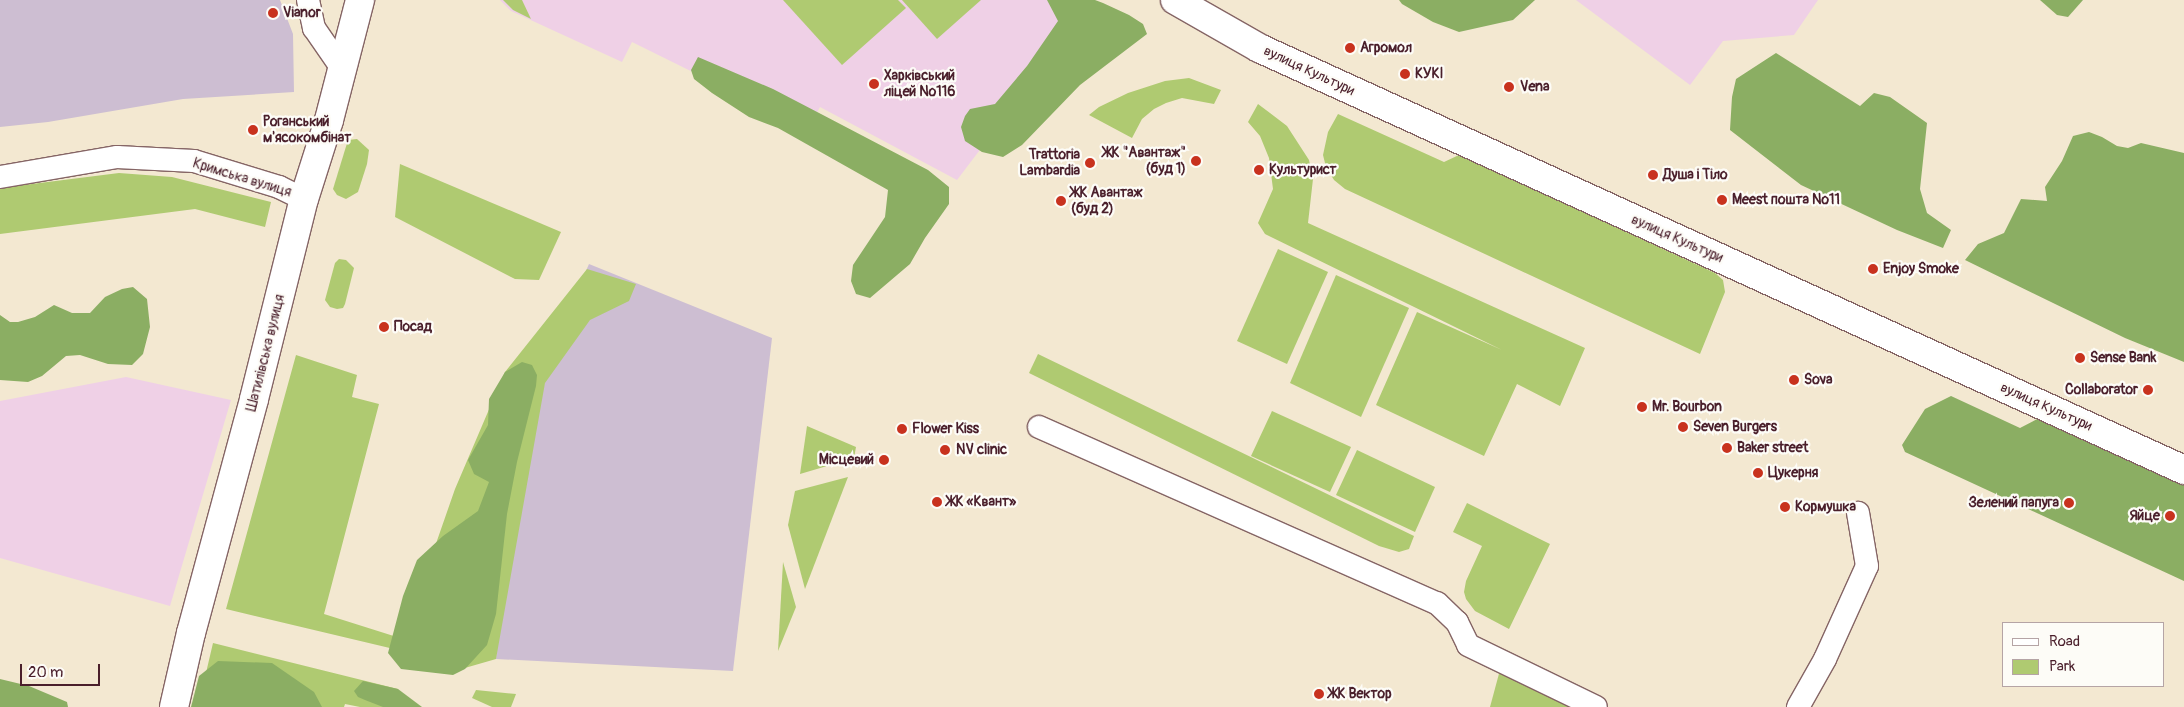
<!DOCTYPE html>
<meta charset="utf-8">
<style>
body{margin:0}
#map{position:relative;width:2184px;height:707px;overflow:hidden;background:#f3e8d1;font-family:Pangolin,sans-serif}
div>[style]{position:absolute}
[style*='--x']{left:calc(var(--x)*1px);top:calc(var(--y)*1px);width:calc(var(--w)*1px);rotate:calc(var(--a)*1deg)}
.built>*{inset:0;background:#efd0e6}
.industrial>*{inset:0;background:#cdbed2}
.green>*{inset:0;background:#afca71}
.forest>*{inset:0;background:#8bae63}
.roads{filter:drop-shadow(1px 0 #856565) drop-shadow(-1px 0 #856565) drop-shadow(0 1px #856565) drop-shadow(0 -1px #856565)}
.minor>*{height:22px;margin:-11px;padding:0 11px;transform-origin:11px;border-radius:11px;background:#fff}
.tertiary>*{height:28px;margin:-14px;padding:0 14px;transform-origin:14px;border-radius:14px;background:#fff}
.dots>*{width:14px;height:14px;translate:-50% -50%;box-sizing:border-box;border:2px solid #fdfcf7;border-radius:50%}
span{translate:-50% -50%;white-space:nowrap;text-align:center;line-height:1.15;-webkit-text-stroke:4.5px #fdfcf7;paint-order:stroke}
.poi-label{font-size:14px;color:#4a1f2b;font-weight:700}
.left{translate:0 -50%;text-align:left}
.right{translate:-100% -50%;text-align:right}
.street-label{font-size:14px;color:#4a1f2b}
.legend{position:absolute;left:2002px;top:622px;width:162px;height:65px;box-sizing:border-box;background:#fdfcf7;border:1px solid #b5a4a5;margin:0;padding:6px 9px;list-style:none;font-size:15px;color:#4a1f2b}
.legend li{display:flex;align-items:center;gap:10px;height:25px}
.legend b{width:25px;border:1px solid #b5a4a5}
.scale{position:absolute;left:20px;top:664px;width:80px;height:22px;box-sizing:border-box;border:2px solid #4a1f2b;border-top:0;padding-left:6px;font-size:15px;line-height:18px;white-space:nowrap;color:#4a1f2b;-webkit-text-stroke:4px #fdfcf7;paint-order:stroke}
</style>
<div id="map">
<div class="built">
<div style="clip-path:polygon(500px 0,1094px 0,957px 180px,820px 107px,808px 129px,632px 42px,622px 62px,511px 11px)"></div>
<div style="clip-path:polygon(1576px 0,1818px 0,1794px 35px,1723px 41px,1690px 85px)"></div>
<div style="clip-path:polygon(126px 377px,231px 400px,170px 606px,0 558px,0 401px)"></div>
</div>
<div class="industrial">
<div style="clip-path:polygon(0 0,280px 0,293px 34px,294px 92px,183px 99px,48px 122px,0 127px)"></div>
<div style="clip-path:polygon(589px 264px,772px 338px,733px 671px,496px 659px,502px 569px,520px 468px,559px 333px)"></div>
</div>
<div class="green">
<div style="clip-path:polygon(503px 0,522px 0,531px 19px,513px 10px)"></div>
<div style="clip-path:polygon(783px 0,898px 0,906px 8px,842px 65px)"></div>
<div style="clip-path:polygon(902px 0,981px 0,937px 39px)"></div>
<div style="clip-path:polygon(1189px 78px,1221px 90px,1214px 104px,1182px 98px,1166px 103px,1154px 109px,1142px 119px,1132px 138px,1089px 115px,1099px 107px,1128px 93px,1165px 81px)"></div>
<div style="clip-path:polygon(1258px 104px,1287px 126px,1309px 160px,1313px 179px,1308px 223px,1585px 348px,1560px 406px,1517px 384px,1484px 456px,1376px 405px,1417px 312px,1502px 350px,1265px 234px,1258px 223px,1273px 189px,1269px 158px,1260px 136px,1248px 122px)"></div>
<div style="clip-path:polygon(1338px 114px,1444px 162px,1459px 155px,1715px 273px,1723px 280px,1725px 292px,1700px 354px,1345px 189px,1334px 180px,1326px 167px,1323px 155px,1328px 132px)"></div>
<div style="clip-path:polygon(357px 139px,369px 150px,367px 164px,358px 192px,346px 199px,337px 195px,333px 189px,348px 140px)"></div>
<div style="clip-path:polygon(400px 164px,561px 232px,539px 280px,515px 279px,395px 217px)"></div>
<div style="clip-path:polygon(119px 173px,172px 177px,271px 202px,265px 227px,195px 209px,0 234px,0 188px)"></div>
<div style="clip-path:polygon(1278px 249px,1328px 272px,1287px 364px,1237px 341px)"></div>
<div style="clip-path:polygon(339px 259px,346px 260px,354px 268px,345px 304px,343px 308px,337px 309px,330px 307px,325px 300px,335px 263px)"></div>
<div style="clip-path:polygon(587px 269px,636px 284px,629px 301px,590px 320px,545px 383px,496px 659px,444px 674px,432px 555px,455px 489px,505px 372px)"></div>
<div style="clip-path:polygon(1336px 275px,1409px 308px,1361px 417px,1290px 383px)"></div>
<div style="clip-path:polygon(1038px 354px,1414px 536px,1409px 549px,1399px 552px,1379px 546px,1029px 373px)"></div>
<div style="clip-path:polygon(296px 355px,357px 375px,352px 397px,379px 404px,324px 614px,400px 638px,394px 649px,226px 609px)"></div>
<div style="clip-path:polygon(1272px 411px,1351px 447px,1330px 492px,1251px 456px)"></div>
<div style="clip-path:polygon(807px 426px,856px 447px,854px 458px,800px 474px)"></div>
<div style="clip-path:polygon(1357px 450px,1435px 487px,1415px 532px,1336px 495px)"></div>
<div style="clip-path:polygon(848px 477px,805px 589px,788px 525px,795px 491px)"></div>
<div style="clip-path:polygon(1467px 503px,1550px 544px,1509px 629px,1475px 611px,1466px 599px,1464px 592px,1466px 581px,1482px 546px,1453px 532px)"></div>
<div style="clip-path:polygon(783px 562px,796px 607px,778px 651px)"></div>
<div style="clip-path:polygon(213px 643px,398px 689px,403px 707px,360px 707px,345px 704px,344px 707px,198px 707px)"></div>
<div style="clip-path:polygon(1500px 670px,1583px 707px,1490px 707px)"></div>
<div style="clip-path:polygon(476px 690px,516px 694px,511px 707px,492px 707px,472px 698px)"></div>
</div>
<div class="forest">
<div style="clip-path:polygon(1047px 0,1095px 0,1103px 3px,1129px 15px,1143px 24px,1147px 34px,1080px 85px,1022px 145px,1003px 157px,982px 152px,965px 141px,961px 127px,965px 116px,970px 109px,995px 104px,1027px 66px,1058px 21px)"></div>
<div style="clip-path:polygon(1399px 0,1535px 0,1513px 20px,1459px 32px,1433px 22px,1402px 4px)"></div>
<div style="clip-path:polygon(2040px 0,2083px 0,2068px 17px,2057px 15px)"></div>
<div style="clip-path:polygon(1776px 53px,1860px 106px,1874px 93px,1890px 97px,1927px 123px,1920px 189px,1927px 213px,1951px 230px,1943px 248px,1897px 230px,1801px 185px,1730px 130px,1732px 97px,1736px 79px)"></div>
<div style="clip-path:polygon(698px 57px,773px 89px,821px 114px,928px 170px,949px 187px,949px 204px,925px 238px,910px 264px,870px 298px,856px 294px,851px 281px,853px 265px,885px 217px,888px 190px,778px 128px,749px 117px,712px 93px,694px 79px,691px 70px)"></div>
<div style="clip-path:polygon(2089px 132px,2102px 137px,2117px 146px,2128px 148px,2141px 143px,2184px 153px,2184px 362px,2125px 338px,1965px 260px,1978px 244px,2004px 233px,2021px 199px,2047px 201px,2045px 187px,2062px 161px,2073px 136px)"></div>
<div style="clip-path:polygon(133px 287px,147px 299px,150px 327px,143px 354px,132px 365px,108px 364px,80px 355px,66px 356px,42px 376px,28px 382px,0 380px,0 315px,10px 322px,18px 322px,35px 317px,54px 305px,72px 313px,90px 313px,105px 297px,122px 289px)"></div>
<div style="clip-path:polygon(522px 362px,532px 365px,537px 375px,536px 386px,517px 462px,507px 514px,496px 614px,487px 645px,465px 669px,453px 675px,401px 669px,388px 653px,403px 596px,417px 560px,443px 536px,478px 511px,489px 482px,474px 474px,468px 460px,488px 425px,489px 399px,505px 372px)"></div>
<div style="clip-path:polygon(1951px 396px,2020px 428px,2041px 417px,2184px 485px,2184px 581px,1905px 452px,1902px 445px,1925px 409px)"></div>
<div style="clip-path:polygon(218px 661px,272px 663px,314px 692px,322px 707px,191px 707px,199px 676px)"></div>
<div style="clip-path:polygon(0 679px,29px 686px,67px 702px,68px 707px,0 707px)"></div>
<div style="clip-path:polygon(363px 681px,398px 689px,422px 707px,383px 707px,365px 700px,358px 697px,354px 691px)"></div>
</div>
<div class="roads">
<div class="minor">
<div style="--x:308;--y:0;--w:29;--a:78"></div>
<div style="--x:314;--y:28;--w:47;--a:55.3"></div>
<div style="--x:0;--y:177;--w:119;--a:-9.7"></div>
<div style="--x:117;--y:157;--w:77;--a:3"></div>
<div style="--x:194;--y:161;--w:89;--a:17"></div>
<div style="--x:279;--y:187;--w:28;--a:26"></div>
<div style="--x:1039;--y:427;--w:435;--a:23.9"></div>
<div style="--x:1437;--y:603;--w:28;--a:44"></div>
<div style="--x:1457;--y:622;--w:25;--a:64"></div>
<div style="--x:1468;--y:645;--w:142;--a:25.8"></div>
<div style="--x:1798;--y:707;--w:55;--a:-60.6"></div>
<div style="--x:1825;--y:659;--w:102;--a:-65.7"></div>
<div style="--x:1867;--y:566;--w:54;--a:-99.6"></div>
</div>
<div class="tertiary">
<div style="--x:1175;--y:0;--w:97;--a:29.7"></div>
<div style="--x:1259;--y:48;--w:1017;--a:24.52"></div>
<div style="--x:174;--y:707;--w:76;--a:-77.1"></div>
<div style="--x:191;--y:633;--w:242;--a:-74.9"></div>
<div style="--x:254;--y:399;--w:206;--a:-76"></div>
<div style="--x:304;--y:199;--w:83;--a:-72.4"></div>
<div style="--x:329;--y:120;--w:124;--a:-75.5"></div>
</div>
</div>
<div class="dots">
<div style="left:273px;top:13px;background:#c8321e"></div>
<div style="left:1350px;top:48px;background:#c8321e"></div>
<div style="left:1405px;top:74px;background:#c8321e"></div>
<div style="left:874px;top:84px;background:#c8321e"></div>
<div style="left:1509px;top:87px;background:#c8321e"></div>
<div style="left:253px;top:130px;background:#c8321e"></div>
<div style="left:1196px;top:161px;background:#c8321e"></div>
<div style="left:1090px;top:163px;background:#c8321e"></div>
<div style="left:1259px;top:170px;background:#c8321e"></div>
<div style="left:1653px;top:175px;background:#c8321e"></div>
<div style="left:1722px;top:200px;background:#c8321e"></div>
<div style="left:1061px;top:201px;background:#c8321e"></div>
<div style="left:1873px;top:269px;background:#c8321e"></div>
<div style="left:384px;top:327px;background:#c8321e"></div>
<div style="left:2080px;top:358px;background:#c8321e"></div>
<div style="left:1794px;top:380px;background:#c8321e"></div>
<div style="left:2148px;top:390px;background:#c8321e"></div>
<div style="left:1642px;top:407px;background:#c8321e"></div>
<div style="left:1683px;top:427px;background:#c8321e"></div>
<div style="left:902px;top:429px;background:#c8321e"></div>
<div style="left:1727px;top:448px;background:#c8321e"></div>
<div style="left:945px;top:450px;background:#c8321e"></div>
<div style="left:884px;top:460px;background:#c8321e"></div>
<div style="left:1758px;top:473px;background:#c8321e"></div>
<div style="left:937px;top:502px;background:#c8321e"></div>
<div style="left:2069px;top:503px;background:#c8321e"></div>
<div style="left:1785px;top:507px;background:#c8321e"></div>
<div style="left:2170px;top:516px;background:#c8321e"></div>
<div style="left:1319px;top:694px;background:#c8321e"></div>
</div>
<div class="poi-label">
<span class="left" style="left:283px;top:13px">Vianor</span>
<span class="left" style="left:1360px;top:48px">Агромол</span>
<span class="left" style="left:1415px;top:74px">КУКІ</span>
<span class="left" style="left:884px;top:84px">Харківський<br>ліцей №116</span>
<span class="left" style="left:1520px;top:87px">Vena</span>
<span class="left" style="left:263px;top:130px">Роганський<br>м'ясокомбінат</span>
<span class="right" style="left:1186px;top:161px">ЖК "Авантаж"<br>(буд 1)</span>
<span class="right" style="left:1080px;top:163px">Trattoria<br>Lambardia</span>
<span class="left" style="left:1269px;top:170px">Культурист</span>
<span class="left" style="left:1663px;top:175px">Душа і Тіло</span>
<span class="left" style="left:1071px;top:201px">ЖК Авантаж<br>(буд 2)</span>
<span class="left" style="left:1732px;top:200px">Meest пошта №11</span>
<span class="left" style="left:1883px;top:269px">Enjoy Smoke</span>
<span class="left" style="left:394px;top:327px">Посад</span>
<span class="left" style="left:2090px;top:358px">Sense Bank</span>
<span class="left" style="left:1804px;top:380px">Sova</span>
<span class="right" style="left:2138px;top:390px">Collaborator</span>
<span class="left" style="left:1652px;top:407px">Mr. Bourbon</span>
<span class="left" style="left:1693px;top:427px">Seven Burgers</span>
<span class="left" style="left:912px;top:429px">Flower Kiss</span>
<span class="left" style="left:1737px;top:448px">Baker street</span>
<span class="left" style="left:956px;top:450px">NV clinic</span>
<span class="right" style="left:874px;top:460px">Місцевий</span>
<span class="left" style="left:1768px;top:473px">Цукерня</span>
<span class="left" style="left:947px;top:502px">ЖК «Квант»</span>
<span class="right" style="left:2059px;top:503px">Зелений папуга</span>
<span class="left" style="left:1795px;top:507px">Кормушка</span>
<span class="right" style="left:2160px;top:516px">Яйце</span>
<span class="left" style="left:1329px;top:694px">ЖК Вектор</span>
</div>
<div class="street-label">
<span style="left:1309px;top:71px;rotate:25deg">вулиця Культури</span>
<span style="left:242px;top:178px;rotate:17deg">Кримська вулиця</span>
<span style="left:1677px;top:239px;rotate:24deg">вулиця Культури</span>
<span style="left:266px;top:353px;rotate:-76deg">Шатилівська вулиця</span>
<span style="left:2046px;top:407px;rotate:24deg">вулиця Культури</span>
</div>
<ul class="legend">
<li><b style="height:6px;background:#fff"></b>Road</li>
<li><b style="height:14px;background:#afca71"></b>Park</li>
</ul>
<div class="scale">20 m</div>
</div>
